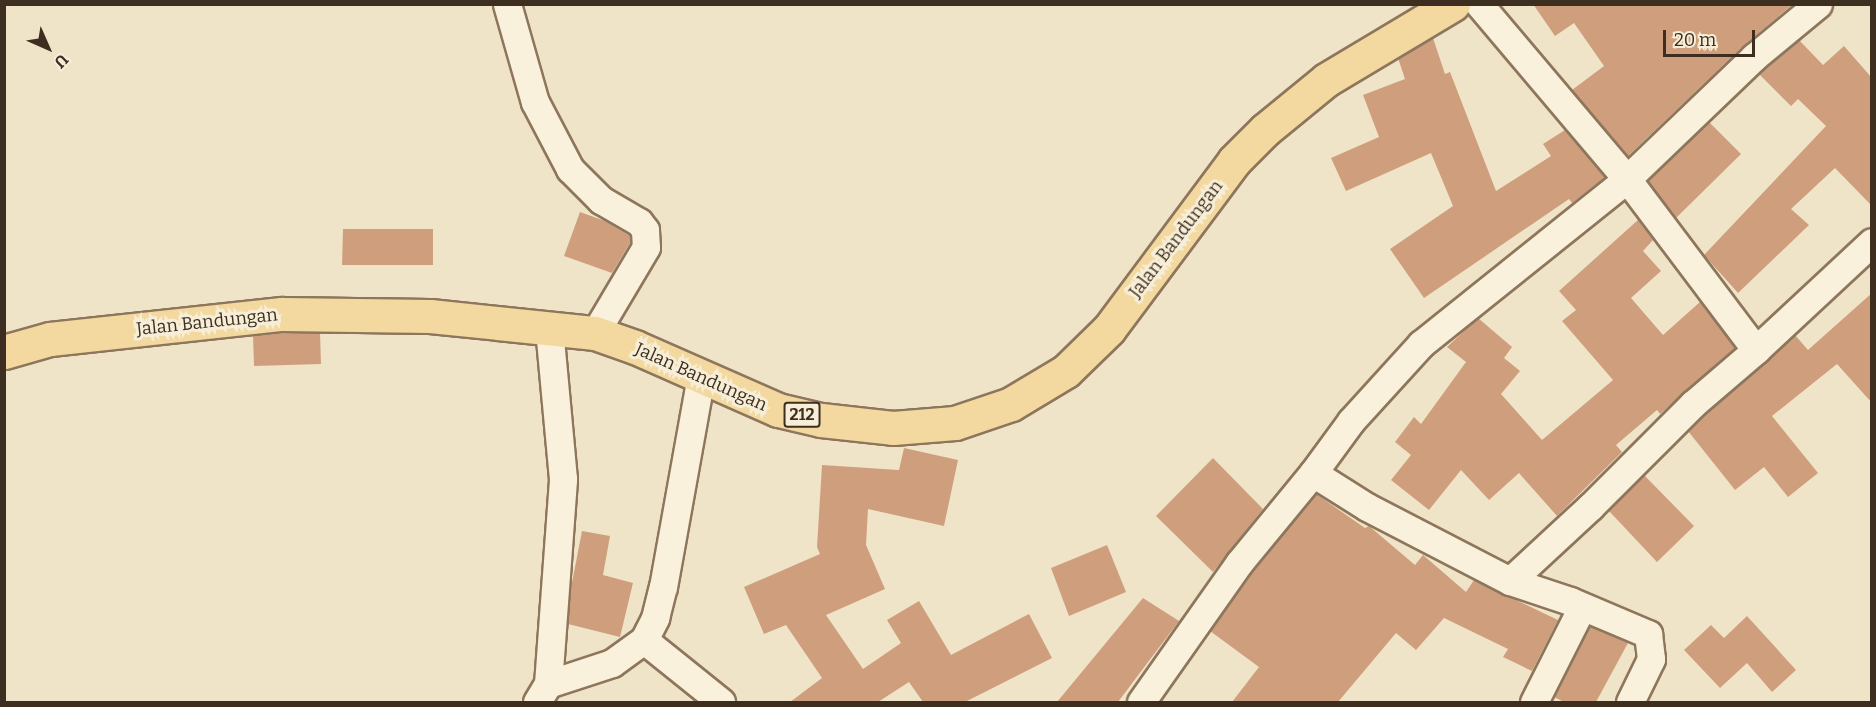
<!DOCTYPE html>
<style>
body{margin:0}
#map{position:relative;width:1876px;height:707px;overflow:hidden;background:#f0e4c8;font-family:Bitter,serif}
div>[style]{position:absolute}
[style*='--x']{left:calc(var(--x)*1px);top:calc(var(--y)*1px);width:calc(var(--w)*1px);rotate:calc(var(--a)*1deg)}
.building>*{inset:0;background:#cf9f7d}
.roads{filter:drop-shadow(2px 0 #8d765c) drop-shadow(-2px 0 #8d765c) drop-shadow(0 2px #8d765c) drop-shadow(0 -2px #8d765c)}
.minor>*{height:27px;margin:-13.5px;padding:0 13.5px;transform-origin:13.5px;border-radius:13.5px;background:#faf1dc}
.primary>*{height:33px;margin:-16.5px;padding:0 16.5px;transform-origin:16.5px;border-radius:16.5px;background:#f3d9a0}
span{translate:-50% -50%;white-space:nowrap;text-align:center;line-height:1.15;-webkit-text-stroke:6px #f7eed8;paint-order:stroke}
.shield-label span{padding:2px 4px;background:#f7eed8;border:2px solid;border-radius:4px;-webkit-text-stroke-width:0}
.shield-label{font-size:16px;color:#3d2e20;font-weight:700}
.street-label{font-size:18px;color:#3d2e20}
.frame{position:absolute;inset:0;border:6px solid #3d2e20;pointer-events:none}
.north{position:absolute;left:18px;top:18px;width:60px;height:60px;-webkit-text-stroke:4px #f7eed8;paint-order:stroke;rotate:135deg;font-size:16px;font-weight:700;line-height:24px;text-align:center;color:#3d2e20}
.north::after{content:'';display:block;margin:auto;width:21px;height:27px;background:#3d2e20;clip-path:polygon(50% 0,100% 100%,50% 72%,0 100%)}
.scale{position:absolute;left:1663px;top:30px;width:92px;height:27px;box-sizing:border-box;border:3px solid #3d2e20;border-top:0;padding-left:8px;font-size:18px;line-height:21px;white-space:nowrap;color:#3d2e20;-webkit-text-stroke:4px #f7eed8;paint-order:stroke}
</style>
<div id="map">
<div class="building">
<div style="clip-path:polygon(1533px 4px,1793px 4px,1743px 46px,1628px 156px,1572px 90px,1604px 66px,1574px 23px,1555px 36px)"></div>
<div style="clip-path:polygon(1433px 38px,1445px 74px,1450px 72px,1496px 191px,1551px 156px,1543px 144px,1565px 130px,1605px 177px,1572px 203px,1569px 199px,1424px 298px,1390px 249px,1453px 206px,1431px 153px,1346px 191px,1331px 158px,1379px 137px,1363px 95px,1405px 79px,1398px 58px)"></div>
<div style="clip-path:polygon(1799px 40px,1823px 65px,1844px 46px,1872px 78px,1872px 206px,1835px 168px,1791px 209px,1809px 225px,1738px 293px,1704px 255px,1826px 126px,1798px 99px,1791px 106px,1759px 74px)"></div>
<div style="clip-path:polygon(1709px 122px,1741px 154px,1676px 218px,1648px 181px)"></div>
<div style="clip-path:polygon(580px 212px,605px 221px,630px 236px,630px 243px,612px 273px,564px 256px)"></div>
<div style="clip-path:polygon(1638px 220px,1653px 240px,1643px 251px,1661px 271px,1631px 298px,1663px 335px,1700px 302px,1735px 348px,1660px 414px,1657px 410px,1616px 445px,1622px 452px,1557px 516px,1519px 473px,1489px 500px,1461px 470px,1429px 510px,1391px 480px,1411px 455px,1395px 442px,1414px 417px,1421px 424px,1466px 362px,1447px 347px,1478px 318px,1512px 347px,1504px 358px,1520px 371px,1501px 394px,1542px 440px,1613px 380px,1562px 321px,1576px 310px,1559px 291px)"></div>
<div style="clip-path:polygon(343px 229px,433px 229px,433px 265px,342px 265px)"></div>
<div style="clip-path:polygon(1872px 293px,1872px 403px,1837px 364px,1772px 416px,1818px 473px,1788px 497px,1764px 467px,1735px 490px,1688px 431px,1795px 335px,1808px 350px)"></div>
<div style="clip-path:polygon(283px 333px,320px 333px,321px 364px,254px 366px,253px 336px)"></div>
<div style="clip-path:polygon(904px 448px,958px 460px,944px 526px,868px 509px,866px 545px,885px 589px,826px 615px,863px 669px,901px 643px,887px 620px,919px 601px,951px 655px,1029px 614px,1052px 658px,965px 702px,923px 702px,909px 682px,878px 702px,790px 702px,822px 678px,786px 625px,764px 634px,744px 587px,820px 554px,817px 547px,822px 465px,899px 470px)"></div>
<div style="clip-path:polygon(1213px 458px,1263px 509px,1213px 572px,1156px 516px)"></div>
<div style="clip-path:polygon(1644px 475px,1694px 526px,1657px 562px,1609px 511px)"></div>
<div style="clip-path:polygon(1316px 494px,1365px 528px,1369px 526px,1415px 565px,1423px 555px,1466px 592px,1474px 580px,1558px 620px,1532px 671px,1503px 657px,1508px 649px,1444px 618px,1416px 650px,1396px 633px,1338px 702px,1232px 702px,1259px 667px,1210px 631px,1252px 573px)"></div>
<div style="clip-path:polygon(582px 531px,610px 536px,603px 575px,633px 583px,620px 637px,568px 624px,570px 593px)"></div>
<div style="clip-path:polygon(1107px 545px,1126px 592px,1069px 616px,1051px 568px)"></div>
<div style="clip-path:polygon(1143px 598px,1179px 621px,1118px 702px,1057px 702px)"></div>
<div style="clip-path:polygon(1747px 616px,1796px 670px,1772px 692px,1747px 663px,1720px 688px,1684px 650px,1711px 625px,1724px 638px)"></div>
<div style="clip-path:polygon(1590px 626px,1628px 643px,1596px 702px,1564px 702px,1554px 697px)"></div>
</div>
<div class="roads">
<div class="minor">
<div style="--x:507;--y:4;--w:102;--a:74.1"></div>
<div style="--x:535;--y:102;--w:76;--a:62.4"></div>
<div style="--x:570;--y:169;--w:44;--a:45"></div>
<div style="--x:601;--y:200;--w:44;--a:30.1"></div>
<div style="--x:639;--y:222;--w:10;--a:53"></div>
<div style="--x:645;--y:230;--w:17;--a:87"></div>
<div style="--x:646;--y:247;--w:100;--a:120.7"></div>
<div style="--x:1479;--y:4;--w:229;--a:49.8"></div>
<div style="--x:1627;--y:179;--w:214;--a:53"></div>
<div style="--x:1313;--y:473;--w:64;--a:32.2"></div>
<div style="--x:1367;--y:507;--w:161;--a:27.4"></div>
<div style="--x:1510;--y:581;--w:110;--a:-42.8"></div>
<div style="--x:1591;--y:506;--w:144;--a:-45"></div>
<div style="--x:1693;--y:404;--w:83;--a:-40.6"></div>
<div style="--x:1756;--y:350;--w:158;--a:-43"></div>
<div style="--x:1510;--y:581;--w:63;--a:18.4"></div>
<div style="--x:1570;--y:601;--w:85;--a:22.9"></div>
<div style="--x:1648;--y:634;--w:25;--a:83"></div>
<div style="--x:1651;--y:659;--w:48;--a:116"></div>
<div style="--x:644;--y:640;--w:99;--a:38.8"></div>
<div style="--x:548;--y:684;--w:67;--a:-18.2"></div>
<div style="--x:612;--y:663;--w:39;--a:-36"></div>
<div style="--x:644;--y:640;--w:25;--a:-63"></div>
<div style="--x:655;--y:618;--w:32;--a:-76"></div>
<div style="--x:663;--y:587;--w:215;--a:-79.8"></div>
<div style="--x:537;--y:702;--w:21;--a:-59"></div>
<div style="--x:548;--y:684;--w:206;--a:-85.8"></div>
<div style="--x:563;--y:479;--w:153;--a:-95.3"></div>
<div style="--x:1141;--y:702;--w:170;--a:-54.8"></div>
<div style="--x:1239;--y:563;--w:117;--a:-50.6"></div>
<div style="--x:1313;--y:473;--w:64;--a:-53.8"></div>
<div style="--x:1351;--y:421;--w:104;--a:-47.7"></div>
<div style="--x:1421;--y:344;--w:264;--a:-38.7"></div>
<div style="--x:1627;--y:179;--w:176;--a:-43.8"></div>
<div style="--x:1754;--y:57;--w:83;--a:-39.6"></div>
<div style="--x:1534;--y:702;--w:106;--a:-63.2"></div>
</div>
<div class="primary">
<div style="--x:4;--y:352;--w:48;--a:-15.8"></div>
<div style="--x:50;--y:339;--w:233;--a:-6.2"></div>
<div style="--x:282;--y:314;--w:148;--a:0.8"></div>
<div style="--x:430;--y:316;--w:166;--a:5.9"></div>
<div style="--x:595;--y:333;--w:42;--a:19.3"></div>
<div style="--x:635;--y:347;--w:156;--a:23.8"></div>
<div style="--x:778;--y:410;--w:44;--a:13.1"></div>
<div style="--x:821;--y:420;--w:72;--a:6.3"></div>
<div style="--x:893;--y:428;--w:62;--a:-4.6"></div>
<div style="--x:955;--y:423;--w:59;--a:-18.7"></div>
<div style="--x:1011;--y:404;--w:64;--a:-31"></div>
<div style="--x:1066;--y:371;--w:60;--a:-44.3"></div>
<div style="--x:1109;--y:329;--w:209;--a:-53.3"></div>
<div style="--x:1234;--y:161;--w:44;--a:-45"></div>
<div style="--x:1265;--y:130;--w:79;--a:-39.3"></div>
<div style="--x:1326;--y:80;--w:148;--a:-30.9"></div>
</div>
</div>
<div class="shield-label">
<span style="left:802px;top:415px">212</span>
</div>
<div class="street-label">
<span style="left:1176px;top:239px;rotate:-53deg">Jalan Bandungan</span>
<span style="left:207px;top:322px;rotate:-6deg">Jalan Bandungan</span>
<span style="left:701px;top:377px;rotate:24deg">Jalan Bandungan</span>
</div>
<div class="frame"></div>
<div class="north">U</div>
<div class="scale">20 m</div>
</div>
